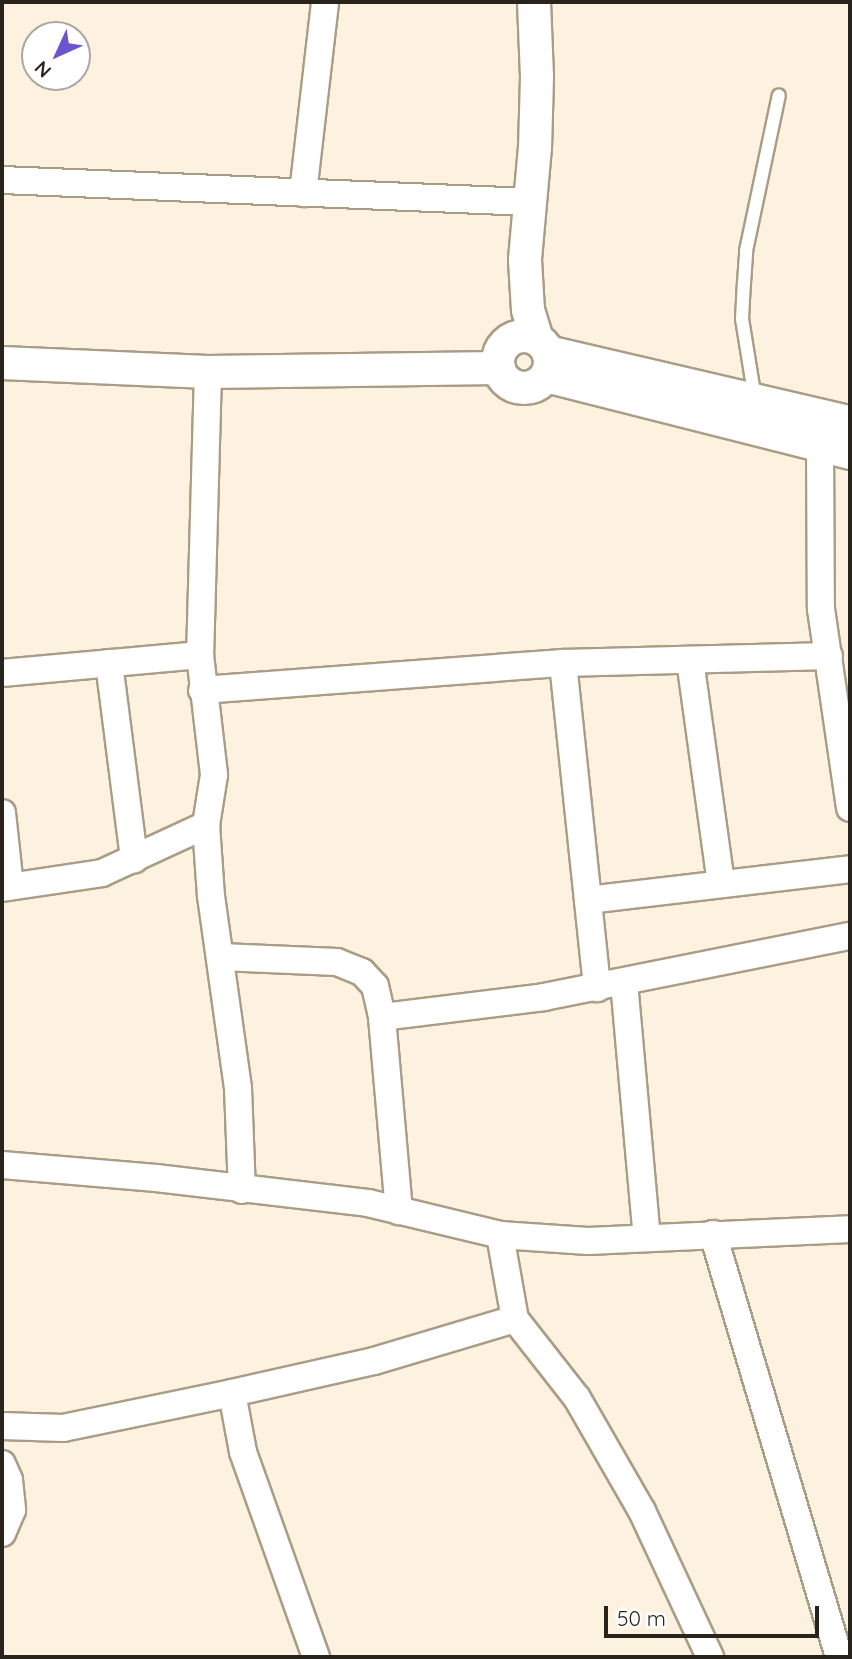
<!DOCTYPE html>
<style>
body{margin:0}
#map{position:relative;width:852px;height:1659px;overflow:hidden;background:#fdf2df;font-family:Quicksand,sans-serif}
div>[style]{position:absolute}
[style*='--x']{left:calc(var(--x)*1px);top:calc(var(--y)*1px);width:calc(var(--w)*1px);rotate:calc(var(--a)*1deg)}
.roads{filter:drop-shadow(2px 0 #aa9d86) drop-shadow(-2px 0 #aa9d86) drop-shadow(0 2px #aa9d86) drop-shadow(0 -2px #aa9d86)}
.service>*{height:12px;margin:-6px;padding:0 6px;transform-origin:6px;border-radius:6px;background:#fff}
.minor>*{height:26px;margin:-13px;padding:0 13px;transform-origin:13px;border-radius:13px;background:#fff}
.tertiary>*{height:32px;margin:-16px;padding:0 16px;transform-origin:16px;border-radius:16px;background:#fff}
.tertiary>.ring{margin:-16px;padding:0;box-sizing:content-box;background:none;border:32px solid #fff;border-radius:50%}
span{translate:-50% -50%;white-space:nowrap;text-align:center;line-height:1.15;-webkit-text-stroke:7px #fff;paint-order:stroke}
.frame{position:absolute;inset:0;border:4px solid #29241b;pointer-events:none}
.north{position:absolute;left:21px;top:21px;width:70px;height:70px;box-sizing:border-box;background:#fff;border:2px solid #a9a7a4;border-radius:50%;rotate:225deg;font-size:19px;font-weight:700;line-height:28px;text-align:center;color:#29241b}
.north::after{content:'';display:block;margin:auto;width:24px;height:32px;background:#6d54cd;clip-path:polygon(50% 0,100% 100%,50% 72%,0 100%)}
.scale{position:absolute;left:604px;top:1606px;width:215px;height:32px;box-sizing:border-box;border:4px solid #29241b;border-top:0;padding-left:9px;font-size:21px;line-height:24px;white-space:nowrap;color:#29241b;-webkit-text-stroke:5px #fff;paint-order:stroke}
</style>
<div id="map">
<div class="roads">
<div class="service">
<div style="--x:755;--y:399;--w:81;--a:-99.2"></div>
<div style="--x:742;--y:319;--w:36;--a:-87"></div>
<div style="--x:744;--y:283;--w:32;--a:-86"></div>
<div style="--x:746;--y:251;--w:159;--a:-78.1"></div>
</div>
<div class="minor">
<div style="--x:2;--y:180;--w:528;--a:2.39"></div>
<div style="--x:303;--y:193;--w:192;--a:-83.4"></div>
<div style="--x:208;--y:372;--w:283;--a:91.6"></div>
<div style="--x:200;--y:655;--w:121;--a:83.3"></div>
<div style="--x:214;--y:775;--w:51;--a:99.1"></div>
<div style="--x:206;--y:825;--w:71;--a:86"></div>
<div style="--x:211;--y:896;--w:194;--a:82"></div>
<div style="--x:238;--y:1088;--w:102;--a:87.8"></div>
<div style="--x:820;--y:443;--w:166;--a:89.7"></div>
<div style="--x:821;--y:609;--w:201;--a:81.7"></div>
<div style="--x:690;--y:660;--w:226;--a:82.1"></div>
<div style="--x:109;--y:663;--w:198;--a:82.7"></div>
<div style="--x:563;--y:663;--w:327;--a:84"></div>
<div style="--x:2;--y:673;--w:199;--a:-5.2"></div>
<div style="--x:202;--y:690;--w:362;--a:-4.3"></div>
<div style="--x:563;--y:663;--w:266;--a:-1.5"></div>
<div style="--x:2;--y:813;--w:74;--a:83.8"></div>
<div style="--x:2;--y:888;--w:101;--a:-8.5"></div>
<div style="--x:102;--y:873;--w:115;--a:-24.8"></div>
<div style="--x:588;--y:900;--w:264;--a:-6.7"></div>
<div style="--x:221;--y:957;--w:116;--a:2.5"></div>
<div style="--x:337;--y:962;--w:27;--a:22"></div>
<div style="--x:362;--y:972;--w:19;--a:47"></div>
<div style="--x:375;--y:986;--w:32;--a:77"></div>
<div style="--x:382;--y:1017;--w:195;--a:85"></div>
<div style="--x:624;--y:982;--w:257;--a:84.9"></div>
<div style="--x:382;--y:1017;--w:163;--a:-7"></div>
<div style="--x:544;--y:997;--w:312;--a:-11.3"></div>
<div style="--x:2;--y:1165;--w:155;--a:4.8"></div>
<div style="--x:156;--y:1178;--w:213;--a:6.7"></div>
<div style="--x:368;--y:1203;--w:136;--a:13.6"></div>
<div style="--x:500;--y:1235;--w:88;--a:3.9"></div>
<div style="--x:588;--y:1241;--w:262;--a:-2.6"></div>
<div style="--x:713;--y:1234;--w:441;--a:73.4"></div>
<div style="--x:500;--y:1235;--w:85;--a:79.9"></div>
<div style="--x:515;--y:1319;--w:100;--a:51.9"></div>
<div style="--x:577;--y:1398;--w:130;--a:60.1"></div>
<div style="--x:642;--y:1511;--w:161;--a:65"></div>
<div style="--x:232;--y:1393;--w:60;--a:79.4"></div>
<div style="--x:243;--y:1452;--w:218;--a:70.4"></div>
<div style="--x:2;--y:1426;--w:61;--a:1.9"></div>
<div style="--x:63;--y:1428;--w:173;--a:-11.7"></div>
<div style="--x:232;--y:1393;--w:146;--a:-12.7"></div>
<div style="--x:374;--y:1361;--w:147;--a:-16.6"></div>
<div style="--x:2;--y:1464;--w:17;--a:66"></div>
<div style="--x:9;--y:1480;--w:30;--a:84"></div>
<div style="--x:12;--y:1510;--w:25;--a:113"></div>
</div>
<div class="tertiary">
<div style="--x:534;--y:2;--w:75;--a:87.7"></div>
<div style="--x:537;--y:77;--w:70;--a:91.6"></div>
<div style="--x:535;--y:147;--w:113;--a:95.1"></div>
<div style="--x:525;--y:260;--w:50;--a:86.6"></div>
<div style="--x:528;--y:310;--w:30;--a:73"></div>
<div class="ring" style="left:498px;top:336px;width:20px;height:20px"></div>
<div style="--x:548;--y:352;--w:310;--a:13.1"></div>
<div style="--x:2;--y:363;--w:206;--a:2.5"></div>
<div style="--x:208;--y:372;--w:291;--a:-0.8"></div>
<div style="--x:546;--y:376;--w:314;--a:14.2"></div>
</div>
</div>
<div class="frame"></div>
<div class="north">N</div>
<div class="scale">50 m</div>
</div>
